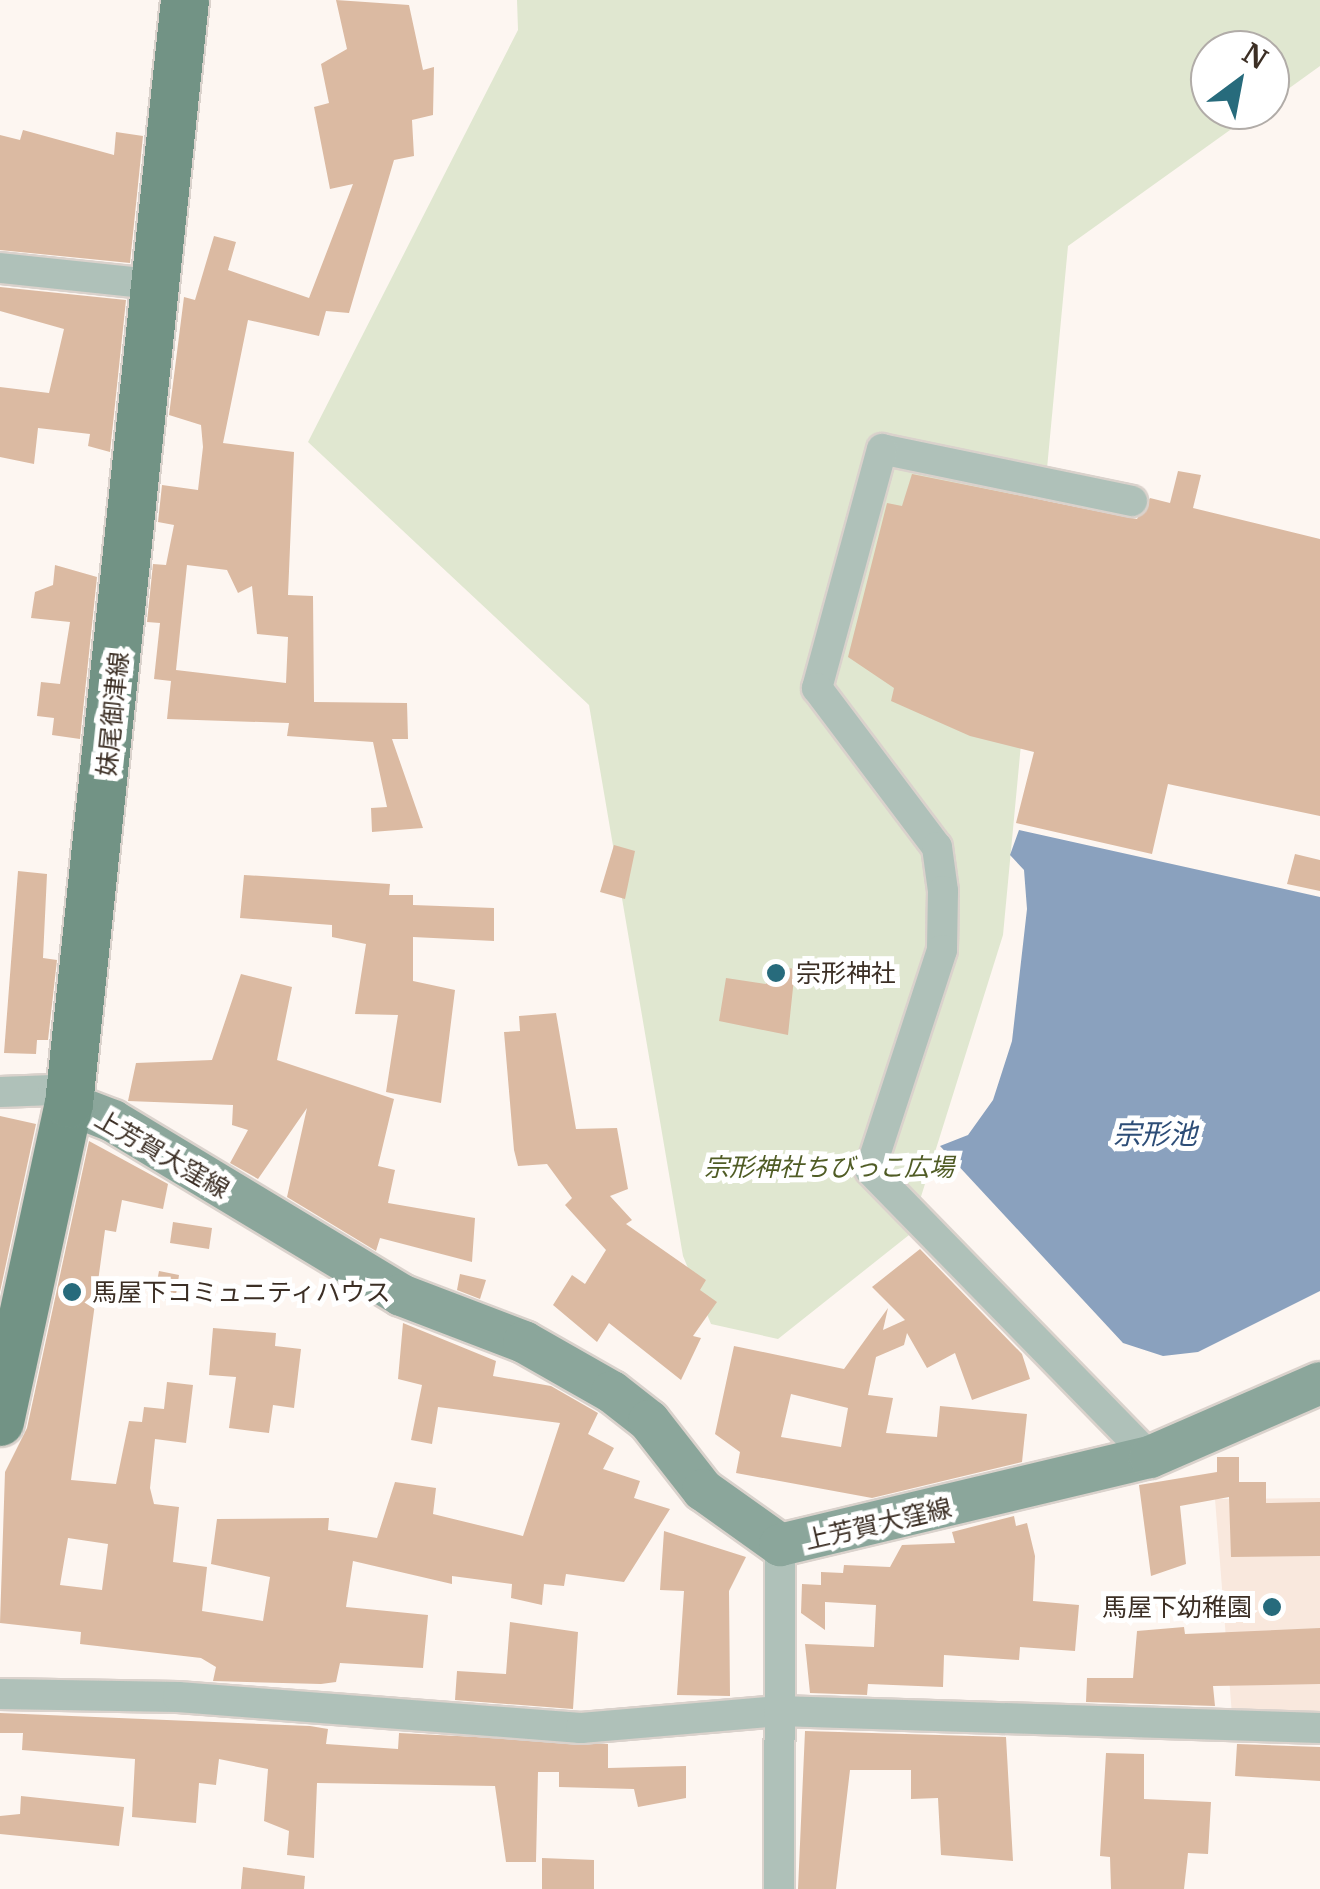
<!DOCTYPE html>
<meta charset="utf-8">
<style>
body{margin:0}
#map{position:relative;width:1320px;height:1889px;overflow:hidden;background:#fdf6f1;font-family:Merriweather,"Noto Sans JP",serif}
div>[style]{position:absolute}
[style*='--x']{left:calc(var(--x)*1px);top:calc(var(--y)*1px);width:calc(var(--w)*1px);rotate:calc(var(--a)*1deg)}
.built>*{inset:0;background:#f9e8dd}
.green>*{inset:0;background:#e0e7d0}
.water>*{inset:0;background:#8aa1be}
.building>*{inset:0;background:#dbbaa2}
.roads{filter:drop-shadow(2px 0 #dad2cc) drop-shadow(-2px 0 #dad2cc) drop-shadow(0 2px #dad2cc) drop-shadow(0 -2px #dad2cc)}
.minor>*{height:30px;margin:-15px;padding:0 15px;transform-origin:15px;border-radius:15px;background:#afc1b9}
.secondary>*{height:42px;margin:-21px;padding:0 21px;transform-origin:21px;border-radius:21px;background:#8ba69b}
.primary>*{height:48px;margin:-24px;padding:0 24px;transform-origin:24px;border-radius:24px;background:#729385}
.dots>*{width:28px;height:28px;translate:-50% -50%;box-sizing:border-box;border:5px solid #fff;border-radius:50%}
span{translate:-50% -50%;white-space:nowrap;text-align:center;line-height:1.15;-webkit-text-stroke:10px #fff;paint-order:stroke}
.street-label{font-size:25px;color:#3c2f25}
.poi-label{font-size:25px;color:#3c2f25}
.left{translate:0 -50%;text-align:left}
.right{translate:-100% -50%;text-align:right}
.park-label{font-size:25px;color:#505c25;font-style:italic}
.water-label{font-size:28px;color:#2d4d77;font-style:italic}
.north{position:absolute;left:1190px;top:30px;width:100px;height:100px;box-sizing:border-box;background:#fff;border:2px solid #b1aca8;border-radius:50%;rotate:32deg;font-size:28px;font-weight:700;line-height:40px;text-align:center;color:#3c2f25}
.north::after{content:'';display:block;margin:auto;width:35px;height:45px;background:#276b7c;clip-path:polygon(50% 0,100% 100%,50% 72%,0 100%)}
</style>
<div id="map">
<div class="built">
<div style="clip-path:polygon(1320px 1498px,1320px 1715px,1232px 1715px,1215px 1499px)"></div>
</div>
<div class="green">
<div style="clip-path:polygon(517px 0,1320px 0,1320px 66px,1270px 102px,1270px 50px,1210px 50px,1210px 110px,1258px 110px,1068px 246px,1003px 935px,909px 1235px,778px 1339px,711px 1324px,683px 1256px,589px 705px,308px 442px,518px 30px)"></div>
</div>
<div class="water">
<div style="clip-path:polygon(1019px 830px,1320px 897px,1320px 1291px,1198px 1352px,1163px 1356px,1123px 1343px,940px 1146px,968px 1135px,993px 1100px,1012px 1041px,1027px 909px,1024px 870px,1010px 855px)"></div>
</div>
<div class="building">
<div style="clip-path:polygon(evenodd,336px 0,409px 5px,423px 70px,434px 67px,433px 115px,412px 120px,414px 156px,394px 160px,349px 313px,326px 311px,319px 336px,248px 320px,223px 443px,294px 452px,288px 595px,313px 596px,314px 702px,407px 703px,408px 739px,392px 739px,423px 828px,372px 832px,371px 808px,387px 807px,373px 742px,287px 736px,289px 723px,167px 719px,171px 681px,154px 679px,160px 623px,147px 622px,153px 564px,166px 565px,174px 525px,158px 522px,162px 485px,198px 490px,203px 447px,201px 425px,169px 415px,184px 297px,195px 300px,214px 236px,236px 242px,228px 270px,309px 298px,353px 184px,330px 189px,314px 107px,329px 103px,321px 64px,347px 49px,336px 0,187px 565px,227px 570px,238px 593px,252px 586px,257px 634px,288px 637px,286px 683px,176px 670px,187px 565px)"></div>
<div style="clip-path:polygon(23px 130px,114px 155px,116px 132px,143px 136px,130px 263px,0 250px,0 135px,20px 140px)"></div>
<div style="clip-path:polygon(0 287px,126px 300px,110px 452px,88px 446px,90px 434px,38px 428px,34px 464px,0 457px,0 387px,49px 393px,64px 329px,0 311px)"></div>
<div style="clip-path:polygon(1178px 471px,1201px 475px,1193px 508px,1320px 539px,1320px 816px,1168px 784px,1152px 854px,1016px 823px,1034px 752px,970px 736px,891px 701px,894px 688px,848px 657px,887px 503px,902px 506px,912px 474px,1137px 519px,1150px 498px,1170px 503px)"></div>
<div style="clip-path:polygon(55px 565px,97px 577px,80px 739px,52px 735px,54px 718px,37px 716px,41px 682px,60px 684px,70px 622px,31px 618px,35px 592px,53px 585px)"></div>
<div style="clip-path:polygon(614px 845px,635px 851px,625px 899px,600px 892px)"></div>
<div style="clip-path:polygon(1295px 854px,1320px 860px,1320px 891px,1287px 884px)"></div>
<div style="clip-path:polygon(18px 871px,47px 874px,43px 958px,57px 960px,48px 1040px,37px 1040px,36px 1054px,4px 1053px)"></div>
<div style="clip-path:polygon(244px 875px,390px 884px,389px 895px,413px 895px,413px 905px,494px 908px,494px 941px,413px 937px,413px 981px,455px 990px,441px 1103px,386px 1092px,398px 1015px,355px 1014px,366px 944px,332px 937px,332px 925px,240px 918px)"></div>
<div style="clip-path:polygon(768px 965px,795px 969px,788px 1035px,719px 1021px,726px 978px,766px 984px)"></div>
<div style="clip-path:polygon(241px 974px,292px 987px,277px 1060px,394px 1099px,378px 1166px,395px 1170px,388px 1203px,475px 1218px,472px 1262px,380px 1238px,376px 1251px,287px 1197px,307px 1108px,258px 1179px,230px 1163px,248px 1130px,232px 1125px,233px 1105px,128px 1101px,136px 1063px,212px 1060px)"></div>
<div style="clip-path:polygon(556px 1013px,576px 1129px,617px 1128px,628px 1189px,610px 1196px,632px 1220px,626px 1224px,706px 1280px,700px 1290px,717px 1302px,693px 1336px,701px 1338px,681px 1380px,609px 1323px,597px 1342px,553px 1305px,572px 1275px,585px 1284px,606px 1250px,565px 1205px,572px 1198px,547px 1164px,518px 1166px,514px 1150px,504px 1032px,520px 1031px,519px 1016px)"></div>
<div style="clip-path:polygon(0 1116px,36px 1124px,0 1292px)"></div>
<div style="clip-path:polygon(evenodd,89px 1141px,168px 1184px,163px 1209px,122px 1200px,116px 1232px,105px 1230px,71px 1480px,116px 1484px,129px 1421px,142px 1422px,144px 1407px,164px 1409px,167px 1382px,193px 1385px,186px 1443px,155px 1439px,150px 1488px,154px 1504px,179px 1507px,173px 1562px,207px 1567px,202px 1611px,263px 1621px,270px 1577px,211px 1564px,217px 1519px,329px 1518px,328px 1530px,377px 1538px,395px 1482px,436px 1488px,433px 1514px,523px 1536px,560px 1423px,438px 1407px,432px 1444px,411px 1440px,422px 1385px,398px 1379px,403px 1323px,496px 1361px,493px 1376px,551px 1386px,598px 1413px,588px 1434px,614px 1448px,603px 1469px,640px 1481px,634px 1498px,670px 1509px,624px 1582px,566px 1574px,564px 1586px,544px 1584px,542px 1605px,511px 1598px,512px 1584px,452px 1576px,452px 1584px,353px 1561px,346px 1607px,428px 1615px,423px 1668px,340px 1663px,336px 1682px,321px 1684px,213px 1681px,216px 1667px,201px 1658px,80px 1644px,81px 1632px,0 1623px,5px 1472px,27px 1428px,89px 1141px,68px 1538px,108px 1544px,102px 1590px,60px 1585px,68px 1538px)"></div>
<div style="clip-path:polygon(173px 1222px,212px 1228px,209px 1249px,170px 1243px)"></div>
<div style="clip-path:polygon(evenodd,920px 1249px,1022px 1354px,1030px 1379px,972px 1400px,955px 1353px,927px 1368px,907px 1333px,904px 1345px,876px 1357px,868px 1395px,893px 1398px,886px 1433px,937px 1437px,940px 1406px,1027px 1414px,1022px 1462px,872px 1498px,736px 1473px,740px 1452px,715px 1434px,734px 1346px,844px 1369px,888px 1308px,883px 1330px,905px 1320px,872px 1287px,920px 1249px,791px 1394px,848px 1408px,841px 1447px,781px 1437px,791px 1394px)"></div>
<div style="clip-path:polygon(159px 1271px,179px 1275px,175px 1301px,154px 1298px)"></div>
<div style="clip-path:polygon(460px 1274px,486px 1280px,480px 1299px,457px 1290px)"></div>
<div style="clip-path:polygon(213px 1328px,276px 1333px,275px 1346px,301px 1349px,294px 1408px,273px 1405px,269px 1433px,229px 1428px,236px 1377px,209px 1375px)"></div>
<div style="clip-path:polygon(1217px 1457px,1239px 1457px,1239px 1482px,1266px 1482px,1266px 1503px,1320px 1502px,1320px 1556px,1231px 1557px,1229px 1497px,1180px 1506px,1186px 1564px,1151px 1576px,1139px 1485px,1217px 1472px)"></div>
<div style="clip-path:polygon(1014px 1516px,1016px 1526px,1027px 1523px,1035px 1556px,1033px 1601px,1079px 1605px,1075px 1651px,1020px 1647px,1019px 1660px,944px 1655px,943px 1687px,868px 1684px,867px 1695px,810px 1693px,805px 1644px,874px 1647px,876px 1605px,825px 1602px,825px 1630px,801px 1613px,802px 1584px,821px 1585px,821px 1572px,843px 1573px,844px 1565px,890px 1567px,902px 1545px,955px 1543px,952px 1532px)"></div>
<div style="clip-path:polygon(664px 1531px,746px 1557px,729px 1591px,730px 1696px,677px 1695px,684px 1591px,660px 1590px)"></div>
<div style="clip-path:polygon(510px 1622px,578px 1632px,573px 1709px,455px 1700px,457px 1671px,506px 1674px)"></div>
<div style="clip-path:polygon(1184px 1627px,1185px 1634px,1320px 1628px,1320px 1684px,1213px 1686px,1215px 1706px,1086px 1702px,1087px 1678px,1133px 1678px,1137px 1631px)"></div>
<div style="clip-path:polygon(0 1713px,310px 1726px,328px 1729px,326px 1744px,398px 1749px,399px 1733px,608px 1744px,608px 1768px,686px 1766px,686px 1798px,638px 1807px,634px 1789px,559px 1787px,559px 1772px,538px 1772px,536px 1862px,506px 1862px,495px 1786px,317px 1783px,314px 1858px,287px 1855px,289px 1831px,264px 1821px,268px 1769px,219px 1759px,216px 1785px,199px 1783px,196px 1823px,132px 1817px,135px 1759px,22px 1750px,23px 1733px,0 1733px)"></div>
<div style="clip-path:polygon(805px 1731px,1006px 1737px,1013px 1861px,941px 1855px,938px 1798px,911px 1799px,911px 1770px,850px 1770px,836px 1889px,798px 1889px)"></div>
<div style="clip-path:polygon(1237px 1744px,1320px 1747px,1320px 1781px,1235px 1776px)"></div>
<div style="clip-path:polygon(1106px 1753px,1144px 1754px,1144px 1799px,1211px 1802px,1208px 1854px,1188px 1853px,1184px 1889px,1111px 1889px,1110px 1857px,1100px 1856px)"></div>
<div style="clip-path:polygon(21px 1796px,124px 1807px,119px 1846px,0 1834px,0 1816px,20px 1814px)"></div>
<div style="clip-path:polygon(542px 1858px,594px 1860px,594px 1889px,542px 1889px)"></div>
<div style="clip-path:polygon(243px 1867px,305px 1876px,304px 1889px,241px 1889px)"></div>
</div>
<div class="roads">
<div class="minor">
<div style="--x:0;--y:268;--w:163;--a:6"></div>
<div style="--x:1132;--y:501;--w:255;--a:-168.3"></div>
<div style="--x:882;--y:449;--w:248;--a:105.2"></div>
<div style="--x:817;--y:688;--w:199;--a:53"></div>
<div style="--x:937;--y:847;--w:44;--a:82.2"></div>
<div style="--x:943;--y:891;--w:59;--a:91"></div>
<div style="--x:942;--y:950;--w:231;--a:108.1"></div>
<div style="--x:870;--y:1170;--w:401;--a:45.7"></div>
<div style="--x:0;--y:1092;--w:53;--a:-2.2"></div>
<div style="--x:53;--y:1090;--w:21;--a:41"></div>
<div style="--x:0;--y:1694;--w:178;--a:1"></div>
<div style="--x:178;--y:1697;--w:404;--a:4.4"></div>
<div style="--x:581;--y:1728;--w:199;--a:-4.9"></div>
<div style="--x:779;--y:1711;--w:541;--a:1.8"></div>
<div style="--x:779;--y:1889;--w:344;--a:-89.8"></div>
</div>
<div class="secondary">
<div style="--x:69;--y:1104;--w:47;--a:21.1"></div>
<div style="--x:113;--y:1121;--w:336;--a:31.1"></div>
<div style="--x:401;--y:1295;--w:132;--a:20.9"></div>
<div style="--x:524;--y:1342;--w:101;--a:29.6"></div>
<div style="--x:612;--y:1392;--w:47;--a:38.1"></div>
<div style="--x:649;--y:1421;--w:88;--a:52"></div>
<div style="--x:703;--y:1490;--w:95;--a:35.5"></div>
<div style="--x:780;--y:1545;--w:380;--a:-13.4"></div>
<div style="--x:1150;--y:1457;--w:185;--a:-23.5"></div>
</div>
<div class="primary">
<div style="--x:0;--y:1422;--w:325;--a:-77.8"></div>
<div style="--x:69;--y:1104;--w:1110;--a:-84"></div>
</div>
</div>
<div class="dots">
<div style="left:776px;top:973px;background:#276b7c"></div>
<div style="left:72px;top:1292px;background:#276b7c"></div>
<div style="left:1272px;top:1607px;background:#276b7c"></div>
</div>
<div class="street-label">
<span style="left:113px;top:714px;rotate:-84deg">妹尾御津線</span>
<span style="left:162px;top:1154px;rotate:30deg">上芳賀大窪線</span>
<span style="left:878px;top:1524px;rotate:-13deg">上芳賀大窪線</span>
</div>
<div class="poi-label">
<span class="left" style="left:796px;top:973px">宗形神社</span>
<span class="left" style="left:92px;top:1292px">馬屋下コミュニティハウス</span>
<span class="right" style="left:1252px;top:1607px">馬屋下幼稚園</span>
</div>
<div class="park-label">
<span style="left:829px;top:1167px">宗形神社ちびっこ広場</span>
</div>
<div class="water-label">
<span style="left:1155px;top:1134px">宗形池</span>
</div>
<div class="north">N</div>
</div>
